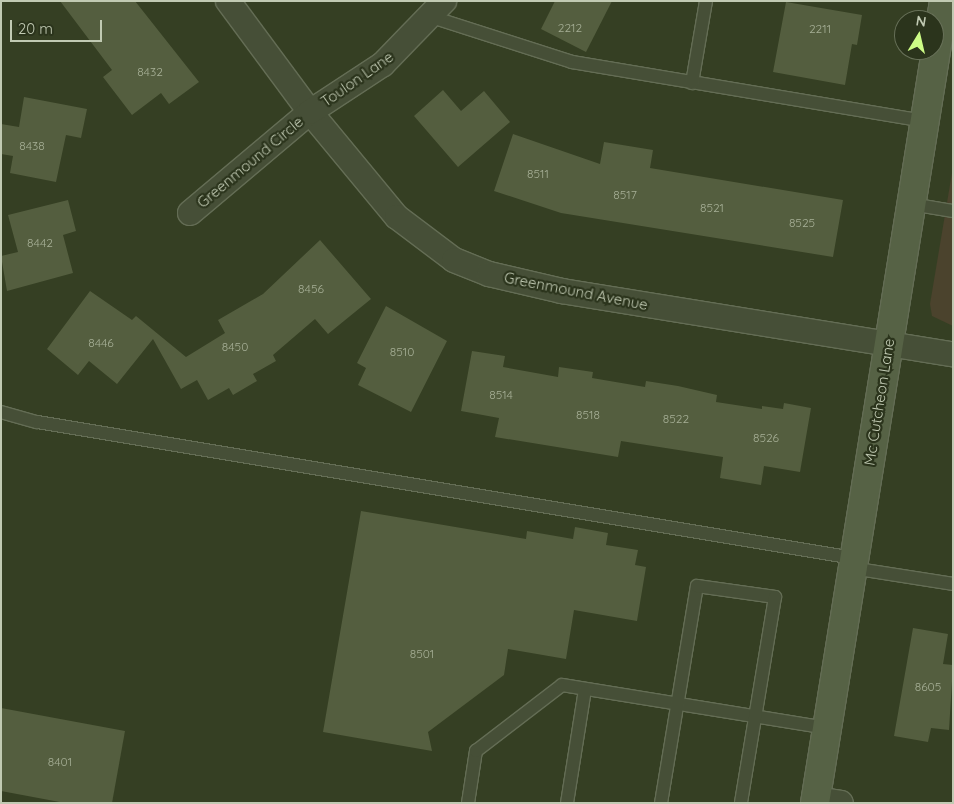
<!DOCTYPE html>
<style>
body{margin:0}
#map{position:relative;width:954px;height:804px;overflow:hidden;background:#353f23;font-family:Quicksand,sans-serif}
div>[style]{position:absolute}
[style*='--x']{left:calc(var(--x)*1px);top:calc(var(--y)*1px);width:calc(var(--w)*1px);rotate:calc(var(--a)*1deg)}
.green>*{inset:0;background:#4b432d}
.building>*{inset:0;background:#545e3f}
.roads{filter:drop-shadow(1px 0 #646d55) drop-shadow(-1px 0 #646d55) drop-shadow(0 1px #646d55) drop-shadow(0 -1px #646d55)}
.lane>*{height:12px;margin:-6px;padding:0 6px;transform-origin:6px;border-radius:6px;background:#464f37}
.street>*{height:24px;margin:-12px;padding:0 12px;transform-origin:12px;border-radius:12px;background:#464f37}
.secondary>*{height:28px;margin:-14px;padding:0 14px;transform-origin:14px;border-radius:14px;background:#566245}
span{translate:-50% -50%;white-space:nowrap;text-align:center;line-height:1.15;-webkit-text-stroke:4.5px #2b341c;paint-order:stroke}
.number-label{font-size:12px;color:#a6af96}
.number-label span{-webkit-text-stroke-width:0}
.street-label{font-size:15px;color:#c1cab3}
.frame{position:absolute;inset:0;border:2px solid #c1cab3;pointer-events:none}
.north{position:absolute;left:894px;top:10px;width:50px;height:50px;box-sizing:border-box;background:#2b341c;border:1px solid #677058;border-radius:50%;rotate:9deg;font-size:14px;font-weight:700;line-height:20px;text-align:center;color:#c1cab3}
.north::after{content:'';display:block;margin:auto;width:18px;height:22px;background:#cdfc86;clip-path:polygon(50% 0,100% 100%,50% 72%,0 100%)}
.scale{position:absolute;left:10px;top:20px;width:92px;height:22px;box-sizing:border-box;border:2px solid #c1cab3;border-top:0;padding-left:6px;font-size:15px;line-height:18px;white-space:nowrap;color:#c1cab3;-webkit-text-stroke:4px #2b341c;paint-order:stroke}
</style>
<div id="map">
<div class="green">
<div style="clip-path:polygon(953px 167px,953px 326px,932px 316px,930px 304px)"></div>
</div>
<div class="building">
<div style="clip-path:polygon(60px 1px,135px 1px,199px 82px,169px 104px,161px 93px,132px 115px,103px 77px,112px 70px)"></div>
<div style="clip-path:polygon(555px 1px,612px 1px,586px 52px,541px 29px)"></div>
<div style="clip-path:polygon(786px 2px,862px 15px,857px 45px,852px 44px,845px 85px,773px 72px)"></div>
<div style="clip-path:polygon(443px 90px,461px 111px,484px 91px,510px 122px,458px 167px,414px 116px)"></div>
<div style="clip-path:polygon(24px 97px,87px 109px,81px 138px,66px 135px,56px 182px,10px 173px,13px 156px,1px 154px,1px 124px,19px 127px)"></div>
<div style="clip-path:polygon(513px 134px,600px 164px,604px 142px,653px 150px,650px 168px,843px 200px,833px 257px,561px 213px,494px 191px)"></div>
<div style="clip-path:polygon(68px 200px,76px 231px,63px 235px,73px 273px,7px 291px,1px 256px,18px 252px,8px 215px)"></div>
<div style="clip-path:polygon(320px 240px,371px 299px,328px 334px,315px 319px,273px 355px,276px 361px,253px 374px,257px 381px,233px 395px,229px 388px,208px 400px,197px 380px,181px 389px,153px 339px,117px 384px,89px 361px,78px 375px,47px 349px,90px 291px,132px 320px,136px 316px,186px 357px,225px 333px,218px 320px,263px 294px)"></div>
<div style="clip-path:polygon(386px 306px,447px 341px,411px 412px,358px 385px,366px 368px,357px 363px)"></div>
<div style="clip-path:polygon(472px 351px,505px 356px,503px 367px,558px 377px,559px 367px,593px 372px,592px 378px,645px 387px,646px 381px,678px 386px,717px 395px,716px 402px,762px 409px,762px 406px,783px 409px,784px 403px,811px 408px,800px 472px,764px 466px,761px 485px,720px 478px,723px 457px,621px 441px,618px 457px,495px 437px,499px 418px,461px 411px)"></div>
<div style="clip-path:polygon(361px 511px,526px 539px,527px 531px,573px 539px,575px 527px,608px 533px,606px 545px,638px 550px,635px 565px,646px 567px,637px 621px,574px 610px,566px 659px,508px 649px,504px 675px,428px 732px,432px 751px,323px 732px)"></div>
<div style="clip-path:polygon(913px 628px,948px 634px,943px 664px,953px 665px,949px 730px,931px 728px,928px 742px,894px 736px)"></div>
<div style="clip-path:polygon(1px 708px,125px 731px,112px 803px,65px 803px,1px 791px)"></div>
</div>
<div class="roads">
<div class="lane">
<div style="--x:432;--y:17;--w:147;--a:17.8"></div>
<div style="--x:572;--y:62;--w:358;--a:9.5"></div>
<div style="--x:692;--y:83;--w:83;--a:-80.3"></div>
<div style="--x:911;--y:204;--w:43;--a:9.5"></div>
<div style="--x:1;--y:412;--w:37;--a:16"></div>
<div style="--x:37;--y:422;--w:827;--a:9.46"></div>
<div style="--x:852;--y:568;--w:102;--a:9"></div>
<div style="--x:468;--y:803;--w:53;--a:-81.3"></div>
<div style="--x:476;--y:751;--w:108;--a:-37.5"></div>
<div style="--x:562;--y:685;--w:268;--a:9.2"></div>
<div style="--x:567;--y:803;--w:115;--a:-81"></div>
<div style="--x:661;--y:803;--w:220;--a:-80.6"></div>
<div style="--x:697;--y:586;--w:79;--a:8"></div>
<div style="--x:775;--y:597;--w:209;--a:99.4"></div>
</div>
<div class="street">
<div style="--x:228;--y:1;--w:138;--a:53.5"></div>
<div style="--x:310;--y:112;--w:136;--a:50.4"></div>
<div style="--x:397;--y:217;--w:71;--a:37"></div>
<div style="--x:454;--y:260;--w:38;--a:22"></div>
<div style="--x:489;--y:274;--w:75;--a:13.1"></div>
<div style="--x:562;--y:291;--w:396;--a:9.2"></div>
<div style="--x:190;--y:213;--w:157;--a:-40.1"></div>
<div style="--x:310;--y:112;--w:87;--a:-33.3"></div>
<div style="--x:383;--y:64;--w:88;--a:-45.9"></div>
<div style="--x:816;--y:799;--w:25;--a:9"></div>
</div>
<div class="secondary">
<div style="--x:815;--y:803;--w:812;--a:-80.86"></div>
</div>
</div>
<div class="number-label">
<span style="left:570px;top:28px">2212</span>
<span style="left:820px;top:29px">2211</span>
<span style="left:150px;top:72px">8432</span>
<span style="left:32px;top:146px">8438</span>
<span style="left:538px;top:174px">8511</span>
<span style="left:625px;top:195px">8517</span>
<span style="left:712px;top:208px">8521</span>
<span style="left:802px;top:223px">8525</span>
<span style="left:40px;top:243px">8442</span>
<span style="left:311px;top:289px">8456</span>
<span style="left:101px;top:343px">8446</span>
<span style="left:235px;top:347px">8450</span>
<span style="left:402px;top:352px">8510</span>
<span style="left:501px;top:395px">8514</span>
<span style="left:588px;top:415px">8518</span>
<span style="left:676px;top:419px">8522</span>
<span style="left:766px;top:438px">8526</span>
<span style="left:422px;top:654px">8501</span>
<span style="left:928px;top:687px">8605</span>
<span style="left:60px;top:762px">8401</span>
</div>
<div class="street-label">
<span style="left:357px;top:79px;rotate:-35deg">Toulon Lane</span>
<span style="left:250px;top:162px;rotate:-40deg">Greenmound Circle</span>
<span style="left:576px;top:291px;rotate:11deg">Greenmound Avenue</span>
<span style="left:879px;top:402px;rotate:-81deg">Mc Cutcheon Lane</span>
</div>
<div class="frame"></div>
<div class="north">N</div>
<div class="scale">20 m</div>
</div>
